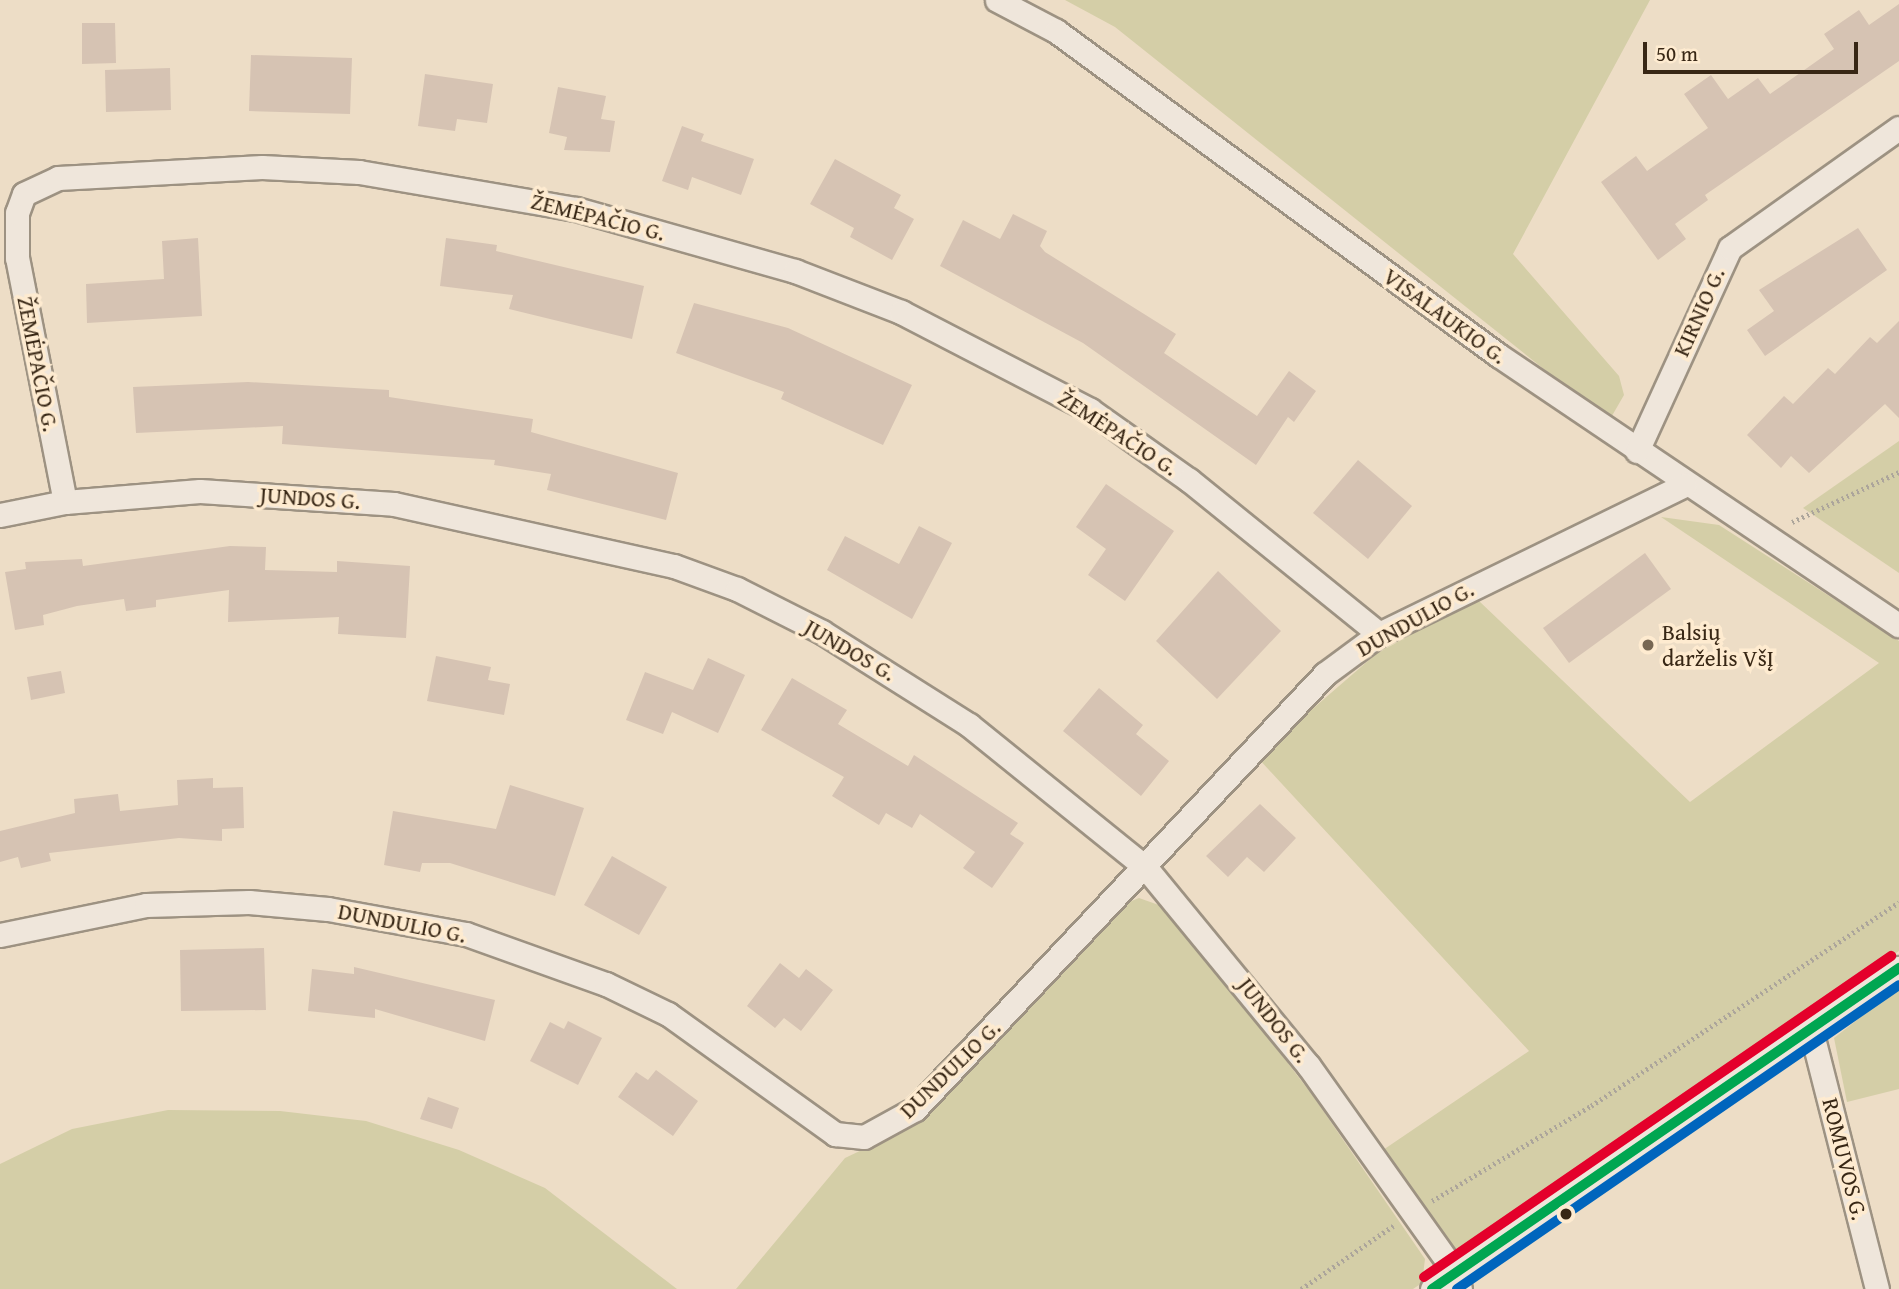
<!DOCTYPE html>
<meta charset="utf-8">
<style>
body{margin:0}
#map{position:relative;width:1899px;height:1289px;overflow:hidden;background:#edddc6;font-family:"Gentium Book Plus",serif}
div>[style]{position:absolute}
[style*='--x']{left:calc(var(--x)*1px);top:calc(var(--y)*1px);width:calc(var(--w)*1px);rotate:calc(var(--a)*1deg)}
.green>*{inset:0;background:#d4cea7}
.building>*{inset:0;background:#d6c3b3}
.path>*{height:4.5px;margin-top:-2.25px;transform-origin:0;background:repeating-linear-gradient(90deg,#aca59b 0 2px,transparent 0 5.5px)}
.roads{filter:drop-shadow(2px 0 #9d9282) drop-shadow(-2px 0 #9d9282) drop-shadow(0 2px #9d9282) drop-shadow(0 -2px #9d9282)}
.street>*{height:23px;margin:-11.5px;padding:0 11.5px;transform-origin:11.5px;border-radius:11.5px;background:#efe6db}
.bus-1>*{height:10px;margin:-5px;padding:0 5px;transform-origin:5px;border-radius:5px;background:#00a651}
.bus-2>*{height:10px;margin:-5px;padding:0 5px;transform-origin:5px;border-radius:5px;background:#0065bd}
.bus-3>*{height:10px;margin:-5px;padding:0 5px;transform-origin:5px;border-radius:5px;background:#e4002b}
.dots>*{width:19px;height:19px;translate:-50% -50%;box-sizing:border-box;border:4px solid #feebd0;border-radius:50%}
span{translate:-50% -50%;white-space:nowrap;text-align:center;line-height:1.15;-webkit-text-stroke:7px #feebd0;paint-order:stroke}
.street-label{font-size:23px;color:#382715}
.poi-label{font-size:23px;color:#382715}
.left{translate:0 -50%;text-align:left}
.scale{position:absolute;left:1643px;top:42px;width:215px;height:32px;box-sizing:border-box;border:4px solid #382715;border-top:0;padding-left:9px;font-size:21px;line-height:24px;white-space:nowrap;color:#382715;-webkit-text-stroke:5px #feebd0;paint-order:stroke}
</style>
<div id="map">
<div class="green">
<div style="clip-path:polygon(1065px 0,1650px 0,1513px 254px,1619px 376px,1624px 395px,1609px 421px,1115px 27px)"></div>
<div style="clip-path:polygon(1899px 441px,1899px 573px,1803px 508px)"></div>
<div style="clip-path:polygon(1661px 517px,1719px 525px,1899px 641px,1899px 951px,1456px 1250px,1445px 1244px,1383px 1150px,1529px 1051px,1257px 757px,1391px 641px,1479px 601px,1690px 802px,1879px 663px)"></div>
<div style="clip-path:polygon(1139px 898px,1170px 909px,1313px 1096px,1425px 1259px,1422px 1283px,1413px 1289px,736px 1289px,845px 1158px,904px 1130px,1124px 904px)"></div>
<div style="clip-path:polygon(1899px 987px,1899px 1089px,1847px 1102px,1834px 1038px)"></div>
<div style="clip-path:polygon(168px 1110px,280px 1111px,366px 1121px,459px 1150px,545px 1188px,677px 1289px,0 1289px,0 1164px,72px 1129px)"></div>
</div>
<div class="building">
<div style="clip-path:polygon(1899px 4px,1899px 61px,1705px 195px,1708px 200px,1675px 224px,1686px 239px,1658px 260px,1601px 182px,1636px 156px,1647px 171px,1708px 128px,1684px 94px,1711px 75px,1728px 99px,1758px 78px,1770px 94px,1834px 49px,1824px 34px,1859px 10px,1869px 25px)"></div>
<div style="clip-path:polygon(82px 23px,115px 23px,116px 63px,82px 64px)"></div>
<div style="clip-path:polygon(251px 55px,352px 58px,350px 114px,249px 111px)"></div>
<div style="clip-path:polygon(170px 68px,171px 110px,106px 112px,105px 70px)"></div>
<div style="clip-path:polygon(425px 74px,493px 84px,487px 123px,457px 119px,455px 131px,418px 126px)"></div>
<div style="clip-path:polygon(558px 87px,606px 96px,601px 119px,615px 121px,610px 152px,564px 150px,567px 137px,549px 133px)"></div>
<div style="clip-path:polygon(682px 126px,704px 134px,701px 141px,754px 159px,741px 195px,692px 177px,688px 190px,662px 181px)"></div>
<div style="clip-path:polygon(835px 159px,901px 195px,894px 208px,914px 219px,892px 260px,850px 237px,854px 228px,810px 204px)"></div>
<div style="clip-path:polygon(1013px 214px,1047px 231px,1040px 246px,1045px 252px,1176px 334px,1164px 353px,1257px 416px,1289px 371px,1316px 391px,1294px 422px,1288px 417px,1256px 465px,1083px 343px,940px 266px,963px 220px,1000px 239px)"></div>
<div style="clip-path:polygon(1858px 228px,1887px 270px,1765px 356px,1747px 330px,1774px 311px,1759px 290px)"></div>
<div style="clip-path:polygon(198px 238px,202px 316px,87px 323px,86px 284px,164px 279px,162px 241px)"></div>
<div style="clip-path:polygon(446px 238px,497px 245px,496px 251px,644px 286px,632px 339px,509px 309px,513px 295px,440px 286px)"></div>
<div style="clip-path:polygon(694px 303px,788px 328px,912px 385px,883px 445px,781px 399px,784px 392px,676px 353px)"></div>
<div style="clip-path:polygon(1899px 321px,1899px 418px,1885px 404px,1809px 473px,1791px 456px,1781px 468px,1747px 435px,1784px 396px,1793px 404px,1828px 368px,1835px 374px,1870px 337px,1877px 343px)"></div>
<div style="clip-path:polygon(248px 382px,389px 390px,389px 397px,533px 419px,531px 432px,678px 473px,666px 520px,547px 490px,551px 474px,494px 465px,495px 460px,282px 444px,283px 426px,136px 433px,133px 387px)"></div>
<div style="clip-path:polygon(1358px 460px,1412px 506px,1368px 559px,1313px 513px)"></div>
<div style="clip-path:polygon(1106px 484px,1174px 531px,1125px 601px,1088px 575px,1106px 549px,1076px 527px)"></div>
<div style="clip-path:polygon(919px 526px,952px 543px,912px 619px,827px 570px,845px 536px,899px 564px)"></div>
<div style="clip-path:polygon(230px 546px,266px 547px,265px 570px,337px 572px,337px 561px,410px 566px,406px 638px,338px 634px,339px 617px,228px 622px,229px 590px,156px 600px,156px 607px,126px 611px,124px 599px,77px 606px,43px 615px,44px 625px,15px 630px,5px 572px,26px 569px,25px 562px,82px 559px,83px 566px)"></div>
<div style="clip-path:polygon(1645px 553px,1671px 589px,1569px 663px,1543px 628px)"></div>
<div style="clip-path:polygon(1218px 571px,1281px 631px,1217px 699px,1156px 641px)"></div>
<div style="clip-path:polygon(436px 656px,491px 667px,488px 680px,510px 684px,504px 715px,427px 701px)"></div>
<div style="clip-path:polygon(708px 658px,745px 675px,718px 733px,672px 712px,663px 734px,626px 720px,645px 672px,693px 690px)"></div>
<div style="clip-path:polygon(61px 671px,65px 693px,31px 700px,27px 677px)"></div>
<div style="clip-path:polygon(792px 678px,847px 710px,838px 724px,908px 766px,914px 755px,1018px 823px,1010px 834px,1024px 843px,992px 888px,963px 868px,975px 852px,920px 814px,912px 828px,886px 813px,879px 825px,832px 796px,844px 777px,761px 730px)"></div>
<div style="clip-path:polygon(1099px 688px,1143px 725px,1136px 734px,1169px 761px,1141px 796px,1063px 731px)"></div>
<div style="clip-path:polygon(213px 778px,213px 788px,243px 787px,244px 828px,222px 829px,222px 841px,179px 838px,49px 853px,51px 861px,21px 868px,18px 857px,0 862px,0 831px,75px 813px,74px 799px,118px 794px,120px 811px,178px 805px,177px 780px)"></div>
<div style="clip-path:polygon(510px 785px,584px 808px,555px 896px,450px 863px,422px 863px,420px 872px,384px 865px,393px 811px,496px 829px)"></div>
<div style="clip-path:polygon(1260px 804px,1296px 838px,1264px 872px,1247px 857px,1228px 877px,1206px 856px)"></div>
<div style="clip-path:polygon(612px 856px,667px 887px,639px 935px,584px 905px)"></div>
<div style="clip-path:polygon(264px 948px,266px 1010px,181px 1011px,180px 950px)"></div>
<div style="clip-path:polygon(780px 963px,799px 978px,806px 969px,833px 990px,801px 1031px,784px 1018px,775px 1028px,747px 1006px)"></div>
<div style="clip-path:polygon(354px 967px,495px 1000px,485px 1041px,375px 1009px,375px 1018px,308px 1011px,312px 969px,354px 974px)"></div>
<div style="clip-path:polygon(568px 1021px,602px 1038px,578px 1085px,530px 1061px,550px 1022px,564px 1029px)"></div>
<div style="clip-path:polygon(656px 1070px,698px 1101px,673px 1136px,618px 1097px,636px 1072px,648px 1080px)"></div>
<div style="clip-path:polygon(428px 1097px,459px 1108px,452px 1129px,420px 1119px)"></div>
</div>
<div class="path">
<div style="--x:1792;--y:522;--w:118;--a:-25"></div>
<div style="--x:1432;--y:1201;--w:185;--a:-30.9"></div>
<div style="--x:1591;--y:1106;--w:369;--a:-33.5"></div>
<div style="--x:1301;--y:1289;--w:112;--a:-34.4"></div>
</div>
<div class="roads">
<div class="street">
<div style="--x:997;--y:0;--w:67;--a:27.7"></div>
<div style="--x:1056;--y:31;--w:548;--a:36.24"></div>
<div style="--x:1498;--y:355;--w:483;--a:34"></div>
<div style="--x:1637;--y:451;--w:223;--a:-65.4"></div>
<div style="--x:1730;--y:248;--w:207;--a:-35.4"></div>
<div style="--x:65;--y:502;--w:249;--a:-101.1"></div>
<div style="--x:17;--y:258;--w:45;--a:-90"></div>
<div style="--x:17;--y:213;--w:20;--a:-70"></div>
<div style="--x:24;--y:194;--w:38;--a:-25"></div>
<div style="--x:58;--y:178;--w:204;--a:-3.1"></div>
<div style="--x:262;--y:167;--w:97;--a:3"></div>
<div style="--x:359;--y:172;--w:220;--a:9.7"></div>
<div style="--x:576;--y:209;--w:228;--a:15.8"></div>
<div style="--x:795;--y:271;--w:114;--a:21.1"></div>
<div style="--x:901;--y:312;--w:213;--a:27.4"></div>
<div style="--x:1090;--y:410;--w:121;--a:35.3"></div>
<div style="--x:1189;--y:480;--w:245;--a:39"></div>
<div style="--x:0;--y:515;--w:66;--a:-11.3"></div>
<div style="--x:65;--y:502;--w:135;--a:-4.7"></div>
<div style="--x:200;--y:491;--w:194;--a:3.8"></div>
<div style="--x:394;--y:504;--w:287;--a:12.5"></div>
<div style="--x:674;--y:566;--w:67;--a:20.1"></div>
<div style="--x:737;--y:589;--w:95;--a:26.8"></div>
<div style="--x:822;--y:632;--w:174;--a:32.3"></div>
<div style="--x:969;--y:725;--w:228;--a:38.9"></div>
<div style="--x:1146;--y:868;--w:255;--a:50.6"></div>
<div style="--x:1308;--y:1065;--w:255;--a:54.6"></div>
<div style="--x:1456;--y:1273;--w:16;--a:76"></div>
<div style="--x:0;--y:935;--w:149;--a:-11.6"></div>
<div style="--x:146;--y:905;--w:103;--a:-1.7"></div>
<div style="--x:249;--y:902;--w:79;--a:5.1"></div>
<div style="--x:328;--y:909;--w:140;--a:10.3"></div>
<div style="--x:466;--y:934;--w:149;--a:19.7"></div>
<div style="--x:606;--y:984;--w:69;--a:25.8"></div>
<div style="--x:668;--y:1014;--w:206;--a:35.7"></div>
<div style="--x:835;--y:1134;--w:29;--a:6"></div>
<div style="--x:864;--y:1137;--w:58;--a:-28.8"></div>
<div style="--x:915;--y:1109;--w:598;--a:-46.69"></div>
<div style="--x:1325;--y:674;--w:67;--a:-36.5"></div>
<div style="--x:1379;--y:634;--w:340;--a:-26"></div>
<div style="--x:1811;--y:1030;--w:267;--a:75.7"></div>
<div style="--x:1432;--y:1289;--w:567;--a:-34.5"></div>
</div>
</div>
<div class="bus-1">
<div style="--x:1432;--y:1289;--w:567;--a:-34.5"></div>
</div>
<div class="bus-2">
<div style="--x:1457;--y:1289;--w:536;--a:-34.52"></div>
</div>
<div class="bus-3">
<div style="--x:1424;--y:1277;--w:567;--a:-34.5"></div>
</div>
<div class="dots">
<div style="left:1648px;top:645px;background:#776753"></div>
<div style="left:1566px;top:1214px;background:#382715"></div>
</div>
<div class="street-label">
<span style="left:598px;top:217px;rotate:14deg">ŽEMĖPAČIO G.</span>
<span style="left:1699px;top:312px;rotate:-66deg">KIRNIO G.</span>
<span style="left:1445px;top:316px;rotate:36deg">VISALAUKIO G.</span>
<span style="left:38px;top:364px;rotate:79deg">ŽEMĖPAČIO G.</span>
<span style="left:1118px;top:433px;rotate:33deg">ŽEMĖPAČIO G.</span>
<span style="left:310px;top:498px;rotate:4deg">JUNDOS G.</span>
<span style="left:1415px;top:619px;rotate:-29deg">DUNDULIO G.</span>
<span style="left:850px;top:650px;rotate:30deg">JUNDOS G.</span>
<span style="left:402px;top:923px;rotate:11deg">DUNDULIO G.</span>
<span style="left:1274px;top:1020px;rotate:52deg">JUNDOS G.</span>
<span style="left:950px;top:1069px;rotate:-44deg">DUNDULIO G.</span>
<span style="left:1845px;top:1159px;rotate:76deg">ROMUVOS G.</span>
</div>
<div class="poi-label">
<span class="left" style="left:1662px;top:645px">Balsių<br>darželis VšĮ</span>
</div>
<div class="scale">50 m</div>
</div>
